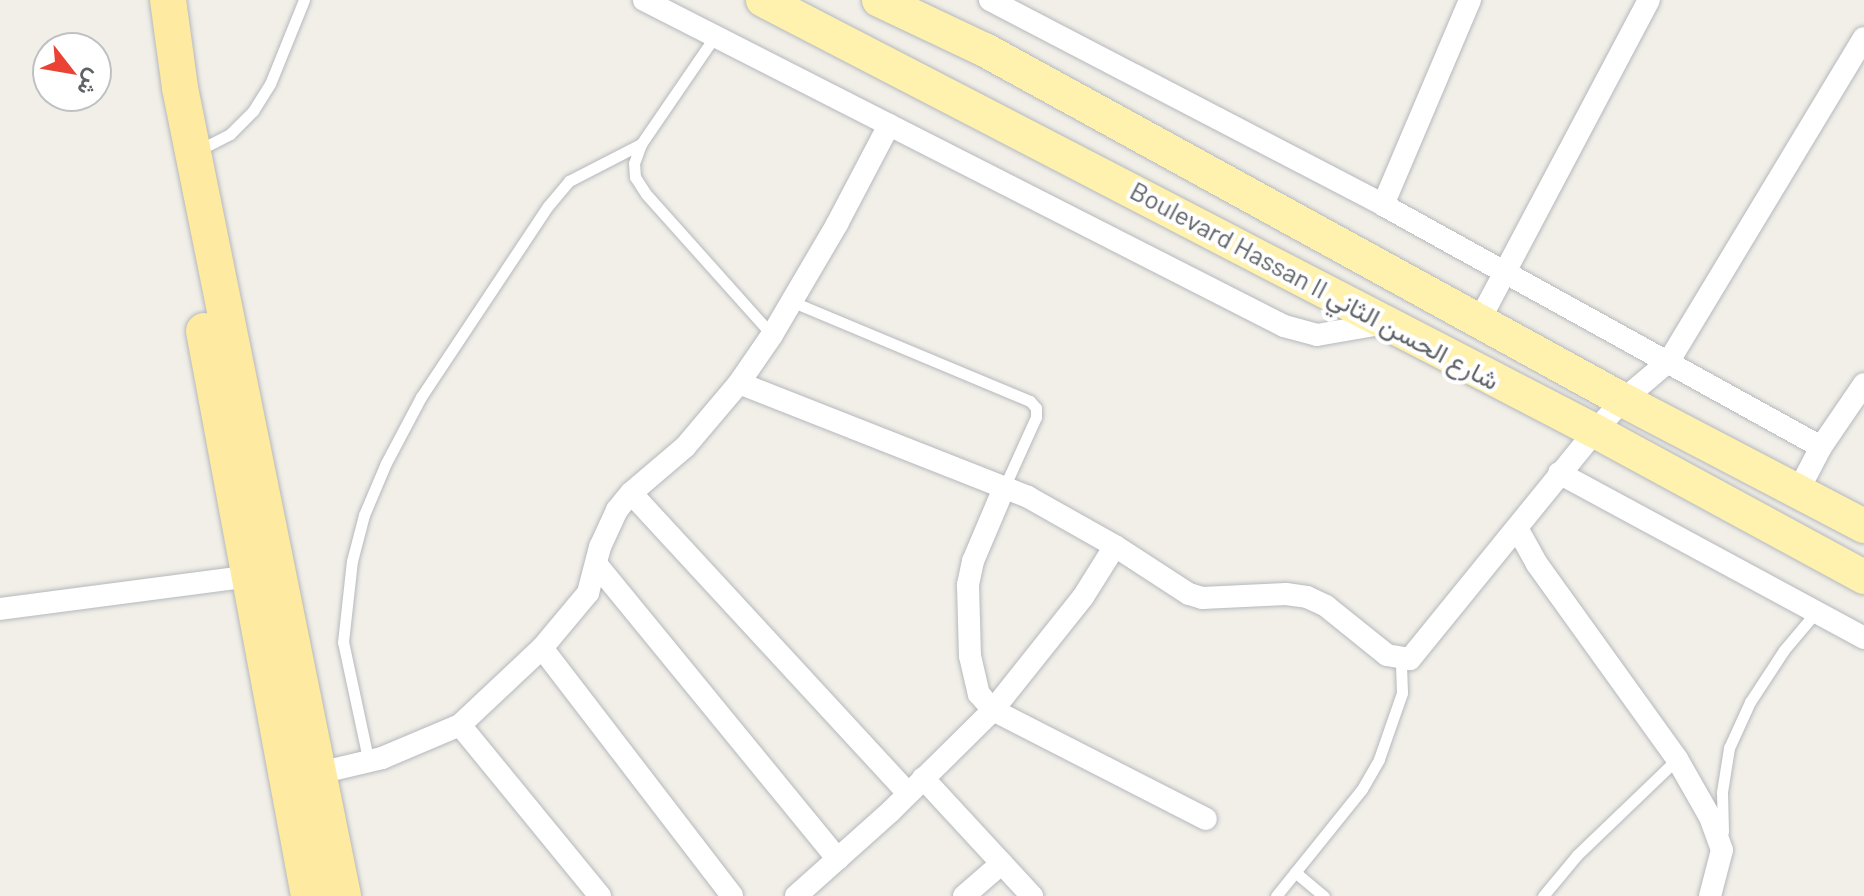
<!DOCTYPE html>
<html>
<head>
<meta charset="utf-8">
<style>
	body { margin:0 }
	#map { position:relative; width:1864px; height:896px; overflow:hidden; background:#f1efe8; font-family:Barlow,Vazirmatn,sans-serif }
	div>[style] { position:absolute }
	.roads { filter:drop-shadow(0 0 2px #b5b8bc) drop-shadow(0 0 2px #b5b8bc) }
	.service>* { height:11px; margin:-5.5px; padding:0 5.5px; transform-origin:5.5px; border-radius:5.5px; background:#fff }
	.minor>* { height:22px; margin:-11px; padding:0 11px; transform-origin:11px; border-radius:11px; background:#fff }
	.primary>* { height:34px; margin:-17px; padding:0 17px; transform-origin:17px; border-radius:17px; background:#fff2af }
	.trunk>* { height:36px; margin:-18px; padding:0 18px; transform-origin:18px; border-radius:18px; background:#feeaa1 }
	span { translate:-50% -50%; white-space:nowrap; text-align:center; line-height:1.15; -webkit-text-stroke:8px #fff; paint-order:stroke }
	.street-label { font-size:26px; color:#5f6368 }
	.north { position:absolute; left:32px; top:32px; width:80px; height:80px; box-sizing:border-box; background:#fff; border:2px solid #bfc1c3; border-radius:50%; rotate:121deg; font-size:22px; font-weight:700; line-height:32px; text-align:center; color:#5f6368 }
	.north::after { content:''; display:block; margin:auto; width:28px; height:36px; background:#ea4335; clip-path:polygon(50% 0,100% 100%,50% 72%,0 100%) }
</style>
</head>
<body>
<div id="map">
	<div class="roads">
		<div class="service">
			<i style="left:715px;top:36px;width:131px;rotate:124.4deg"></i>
			<i style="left:641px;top:144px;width:20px;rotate:110deg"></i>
			<i style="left:634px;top:163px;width:14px;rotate:86deg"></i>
			<i style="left:635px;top:177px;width:20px;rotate:57deg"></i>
			<i style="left:646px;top:194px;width:189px;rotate:48.2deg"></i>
			<i style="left:197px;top:151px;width:37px;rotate:-27deg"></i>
			<i style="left:230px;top:134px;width:33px;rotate:-45deg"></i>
			<i style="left:253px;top:111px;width:32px;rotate:-58deg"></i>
			<i style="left:270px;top:84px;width:91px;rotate:-68deg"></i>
			<i style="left:793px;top:302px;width:257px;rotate:22.7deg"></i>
			<i style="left:1030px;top:401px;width:9px;rotate:49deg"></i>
			<i style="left:1036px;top:408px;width:9px;rotate:90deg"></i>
			<i style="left:1036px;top:417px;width:78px;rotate:114.3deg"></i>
			<i style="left:369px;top:763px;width:124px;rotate:-102.1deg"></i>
			<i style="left:343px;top:642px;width:81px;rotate:-83.7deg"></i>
			<i style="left:352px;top:561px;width:48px;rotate:-75.4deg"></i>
			<i style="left:364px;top:515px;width:56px;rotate:-67.1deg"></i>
			<i style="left:386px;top:463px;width:75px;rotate:-62.1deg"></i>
			<i style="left:421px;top:397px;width:229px;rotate:-56.4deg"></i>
			<i style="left:548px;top:206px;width:33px;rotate:-50deg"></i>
			<i style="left:569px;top:181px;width:81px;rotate:-27.2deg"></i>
			<i style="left:1723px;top:832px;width:40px;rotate:-91.4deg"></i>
			<i style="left:1722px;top:792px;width:45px;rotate:-81deg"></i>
			<i style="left:1729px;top:748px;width:51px;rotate:-65.5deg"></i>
			<i style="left:1750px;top:702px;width:62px;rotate:-56.8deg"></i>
			<i style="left:1784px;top:650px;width:50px;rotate:-49.9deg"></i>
			<i style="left:1295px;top:872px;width:38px;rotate:40deg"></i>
			<i style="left:1276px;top:896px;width:137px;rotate:-51.2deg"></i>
			<i style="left:1362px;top:789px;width:34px;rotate:-60deg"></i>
			<i style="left:1379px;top:759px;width:70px;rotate:-70.8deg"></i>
			<i style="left:1402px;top:693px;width:34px;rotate:-92deg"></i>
			<i style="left:1543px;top:896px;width:53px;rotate:-50.3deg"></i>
			<i style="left:1577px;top:855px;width:139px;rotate:-43.8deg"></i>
		</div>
		<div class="minor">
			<i style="left:644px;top:0;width:718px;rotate:26.99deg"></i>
			<i style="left:1284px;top:326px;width:34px;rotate:15deg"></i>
			<i style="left:1317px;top:335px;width:70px;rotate:-9.9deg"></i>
			<i style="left:990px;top:0;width:443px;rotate:27.5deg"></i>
			<i style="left:1383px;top:205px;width:500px;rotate:28.92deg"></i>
			<i style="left:1383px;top:205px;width:223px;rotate:-67deg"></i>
			<i style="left:1479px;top:321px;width:363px;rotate:-62.1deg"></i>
			<i style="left:739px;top:383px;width:311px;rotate:21.5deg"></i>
			<i style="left:1028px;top:497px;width:100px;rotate:29.4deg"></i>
			<i style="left:1559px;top:473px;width:347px;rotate:28.4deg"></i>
			<i style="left:1004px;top:488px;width:79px;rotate:113deg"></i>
			<i style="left:973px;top:561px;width:25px;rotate:102deg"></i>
			<i style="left:968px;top:585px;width:71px;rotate:88.4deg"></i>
			<i style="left:970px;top:656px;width:39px;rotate:77deg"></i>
			<i style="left:979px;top:694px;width:21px;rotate:49deg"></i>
			<i style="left:993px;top:710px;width:239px;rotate:27.1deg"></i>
			<i style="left:1798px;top:491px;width:50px;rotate:-62.4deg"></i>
			<i style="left:1821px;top:447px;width:76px;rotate:-55.7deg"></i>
			<i style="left:631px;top:493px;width:408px;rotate:47.3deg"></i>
			<i style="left:1517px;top:528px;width:41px;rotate:60.9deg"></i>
			<i style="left:1537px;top:564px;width:240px;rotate:54.3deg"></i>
			<i style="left:1677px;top:759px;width:67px;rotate:60.4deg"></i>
			<i style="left:1710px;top:817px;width:35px;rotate:70deg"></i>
			<i style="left:1722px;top:850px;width:48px;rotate:104.6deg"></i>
			<i style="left:597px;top:565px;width:380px;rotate:50.7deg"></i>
			<i style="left:0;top:609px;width:253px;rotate:-7.5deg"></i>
			<i style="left:542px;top:648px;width:312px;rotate:52.5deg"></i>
			<i style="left:460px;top:725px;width:221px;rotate:50.7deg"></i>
			<i style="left:319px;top:773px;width:65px;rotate:-13.4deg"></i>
			<i style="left:382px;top:758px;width:85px;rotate:-22.9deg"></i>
			<i style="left:460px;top:725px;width:112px;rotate:-43.2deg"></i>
			<i style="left:542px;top:648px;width:72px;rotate:-50.1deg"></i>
			<i style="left:588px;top:593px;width:48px;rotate:-75.4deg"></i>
			<i style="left:600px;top:547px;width:41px;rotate:-65.3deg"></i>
			<i style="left:617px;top:510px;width:22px;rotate:-51deg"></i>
			<i style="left:631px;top:493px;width:71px;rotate:-40.4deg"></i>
			<i style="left:685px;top:447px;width:84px;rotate:-49.8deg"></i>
			<i style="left:739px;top:383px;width:58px;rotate:-55.5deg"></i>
			<i style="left:772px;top:335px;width:129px;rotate:-59.6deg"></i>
			<i style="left:837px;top:224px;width:112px;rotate:-62.3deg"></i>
			<i style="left:923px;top:778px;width:161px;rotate:47.3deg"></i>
			<i style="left:796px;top:896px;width:127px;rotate:-41.8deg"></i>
			<i style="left:891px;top:811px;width:144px;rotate:-44.7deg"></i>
			<i style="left:993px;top:710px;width:144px;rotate:-51.5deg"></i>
			<i style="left:1083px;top:597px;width:60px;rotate:-57.9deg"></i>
			<i style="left:1115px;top:546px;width:88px;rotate:33deg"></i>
			<i style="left:1189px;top:594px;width:14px;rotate:17deg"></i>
			<i style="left:1202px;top:598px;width:84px;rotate:-2.7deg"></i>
			<i style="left:1286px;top:594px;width:21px;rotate:8deg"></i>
			<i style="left:1307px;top:597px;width:21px;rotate:25deg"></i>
			<i style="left:1326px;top:606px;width:78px;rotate:38.8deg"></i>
			<i style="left:1387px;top:655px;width:23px;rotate:10deg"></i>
			<i style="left:1410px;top:659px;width:294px;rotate:-50.9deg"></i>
			<i style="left:1595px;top:431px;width:42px;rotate:-47.9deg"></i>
			<i style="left:1623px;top:400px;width:60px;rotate:-40.3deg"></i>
			<i style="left:1669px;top:361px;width:377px;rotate:-58.9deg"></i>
			<i style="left:964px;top:896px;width:50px;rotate:-41deg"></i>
		</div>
		<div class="primary">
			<i style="left:763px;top:0;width:937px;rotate:27.39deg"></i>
			<i style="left:1595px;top:431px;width:306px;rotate:28.5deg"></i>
			<i style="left:879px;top:0;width:117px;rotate:25.3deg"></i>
			<i style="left:985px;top:50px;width:728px;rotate:28.75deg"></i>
			<i style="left:1623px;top:400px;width:272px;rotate:27.6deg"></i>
		</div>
		<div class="trunk">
			<i style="left:168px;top:0;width:89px;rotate:82.2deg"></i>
			<i style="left:180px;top:88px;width:824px;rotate:78.59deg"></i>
			<i style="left:204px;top:331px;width:575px;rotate:79.47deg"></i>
		</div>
	</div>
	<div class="street-label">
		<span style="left:1315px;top:285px;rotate:28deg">Boulevard Hassan II شارع الحسن الثاني</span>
	</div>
	<div class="north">ش</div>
</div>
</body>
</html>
